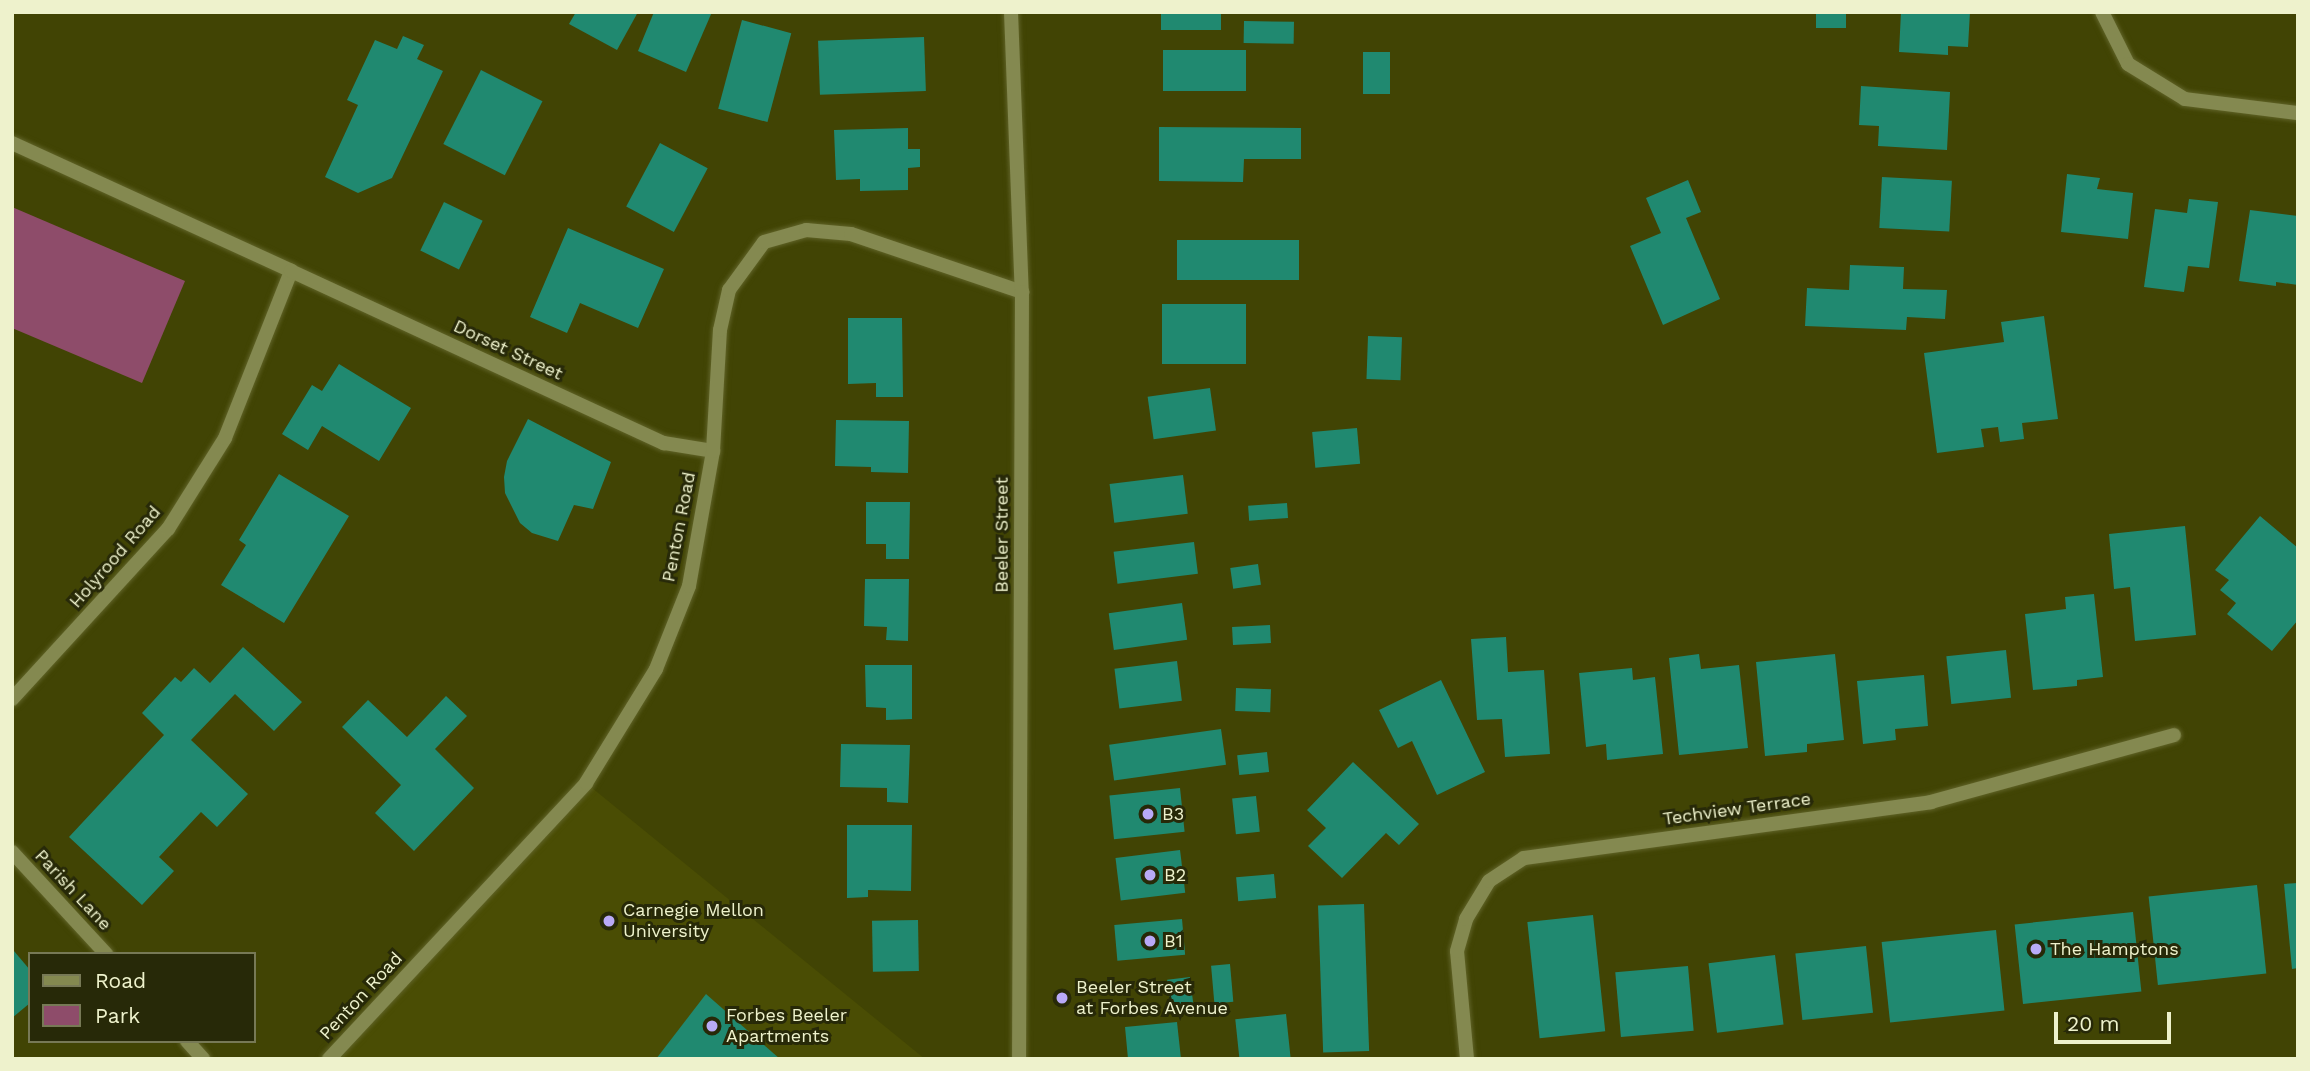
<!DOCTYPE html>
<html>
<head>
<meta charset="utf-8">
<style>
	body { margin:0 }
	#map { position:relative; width:2310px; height:1071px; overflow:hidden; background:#414404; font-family:"Work Sans",sans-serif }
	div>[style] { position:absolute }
	.built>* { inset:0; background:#4a4d04 }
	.green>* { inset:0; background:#8e4c6a }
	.building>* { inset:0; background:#208970; transform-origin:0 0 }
	.roads { filter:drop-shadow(0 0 2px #606328) drop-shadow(0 0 2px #606328) }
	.service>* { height:14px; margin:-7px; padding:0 7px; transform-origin:7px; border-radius:7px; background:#848950 }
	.minor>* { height:14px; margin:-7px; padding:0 7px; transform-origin:7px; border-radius:7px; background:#848950 }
	.tertiary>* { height:14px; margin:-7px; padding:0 7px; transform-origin:7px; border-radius:7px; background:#848950 }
	.dots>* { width:19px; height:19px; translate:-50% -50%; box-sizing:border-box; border:4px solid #272908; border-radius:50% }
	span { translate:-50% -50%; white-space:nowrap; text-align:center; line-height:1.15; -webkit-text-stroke:6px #272908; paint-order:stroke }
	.street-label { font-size:18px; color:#eef2cc }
	.poi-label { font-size:18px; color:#eef2cc }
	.left { translate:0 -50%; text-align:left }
	.frame { position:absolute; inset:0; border:14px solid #eef2cc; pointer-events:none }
	.legend { position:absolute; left:28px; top:952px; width:228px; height:91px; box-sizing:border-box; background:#272908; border:2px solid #777956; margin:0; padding:9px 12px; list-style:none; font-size:21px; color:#eef2cc }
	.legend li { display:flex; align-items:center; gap:14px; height:35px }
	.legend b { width:35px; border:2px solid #777956 }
	.scale { position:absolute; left:2054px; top:1012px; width:117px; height:32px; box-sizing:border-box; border:4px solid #eef2cc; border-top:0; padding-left:9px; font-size:21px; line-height:24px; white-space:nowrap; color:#eef2cc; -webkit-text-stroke:5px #272908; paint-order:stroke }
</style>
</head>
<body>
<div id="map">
	<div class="built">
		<i style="clip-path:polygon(586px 783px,925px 1059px,338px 1059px)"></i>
	</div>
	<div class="green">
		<i style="clip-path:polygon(12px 207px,185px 281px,142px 383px,12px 328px)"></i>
	</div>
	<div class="building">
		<i style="clip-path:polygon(576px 12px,638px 12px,617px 50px,569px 24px)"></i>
		<i style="clip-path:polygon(654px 12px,712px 12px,686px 72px,638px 51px)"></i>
		<i style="left:1161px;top:12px;width:60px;height:18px"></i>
		<i style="left:1816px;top:12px;width:30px;height:16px"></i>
		<i style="clip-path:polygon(1901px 12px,1970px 12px,1968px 47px,1948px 46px,1948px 55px,1899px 52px)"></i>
		<i style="left:742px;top:20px;width:51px;height:92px;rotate:15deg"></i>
		<i style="left:1244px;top:21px;width:50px;height:22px;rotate:1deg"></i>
		<i style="clip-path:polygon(403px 36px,424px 45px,417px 59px,443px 71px,392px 178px,358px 193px,325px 177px,358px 105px,347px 100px,375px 40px,397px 49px)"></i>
		<i style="left:924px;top:37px;width:54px;height:106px;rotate:88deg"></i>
		<i style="left:1163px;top:50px;width:83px;height:41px"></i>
		<i style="left:1363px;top:52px;width:27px;height:42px"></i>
		<i style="left:481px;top:70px;width:69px;height:83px;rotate:27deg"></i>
		<i style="clip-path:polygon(1861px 86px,1950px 92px,1947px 150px,1878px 146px,1879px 126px,1859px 125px)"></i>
		<i style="clip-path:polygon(1159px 127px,1301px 128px,1301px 159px,1244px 159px,1243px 182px,1159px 181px)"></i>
		<i style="clip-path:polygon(908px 128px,908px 149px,920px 149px,920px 167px,908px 168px,908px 190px,860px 191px,860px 179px,836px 180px,834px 130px)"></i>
		<i style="left:660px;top:143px;width:54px;height:72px;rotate:28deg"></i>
		<i style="clip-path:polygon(2067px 174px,2100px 178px,2097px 189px,2133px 193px,2128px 239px,2061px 232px)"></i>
		<i style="left:1882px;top:177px;width:70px;height:51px;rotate:3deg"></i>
		<i style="clip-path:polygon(1688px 180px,1701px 212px,1686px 218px,1720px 299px,1663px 325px,1630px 246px,1661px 233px,1646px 198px)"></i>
		<i style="clip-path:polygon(2189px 199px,2218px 202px,2209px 268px,2188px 266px,2184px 292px,2144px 287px,2155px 209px,2187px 213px)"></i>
		<i style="left:444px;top:202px;width:43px;height:54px;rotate:26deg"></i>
		<i style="clip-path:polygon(2250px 210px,2298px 216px,2298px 285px,2276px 282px,2276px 286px,2239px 281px)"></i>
		<i style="clip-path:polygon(568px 228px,664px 269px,638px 328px,580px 303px,567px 333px,530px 317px)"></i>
		<i style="left:1177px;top:240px;width:122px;height:40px"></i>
		<i style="clip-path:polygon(1850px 265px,1904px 267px,1903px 289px,1947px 290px,1945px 319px,1907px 317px,1906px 330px,1805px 326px,1807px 288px,1849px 290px)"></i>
		<i style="left:1162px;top:304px;width:84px;height:60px"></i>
		<i style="clip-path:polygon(2044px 316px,2058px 419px,2022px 423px,2024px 439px,2000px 442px,1998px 427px,1981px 429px,1984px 447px,1937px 453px,1924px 353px,2004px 342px,2001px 322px)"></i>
		<i style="clip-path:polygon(848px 318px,902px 318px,903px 397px,876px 397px,876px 383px,848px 384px)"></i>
		<i style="left:1368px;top:336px;width:34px;height:43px;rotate:2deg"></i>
		<i style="clip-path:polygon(339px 364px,411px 408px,379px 461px,322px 426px,308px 450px,282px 434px,312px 385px,322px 391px)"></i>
		<i style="left:1210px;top:388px;width:43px;height:63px;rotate:82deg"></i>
		<i style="clip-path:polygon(528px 419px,611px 462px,593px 509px,574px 505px,558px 541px,532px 533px,520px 523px,505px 493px,504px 477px,507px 461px)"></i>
		<i style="clip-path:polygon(836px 420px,909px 421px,908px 473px,871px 472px,871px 467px,835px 466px)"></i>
		<i style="left:1357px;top:428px;width:36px;height:45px;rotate:85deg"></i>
		<i style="clip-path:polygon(279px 474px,349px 516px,284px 623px,221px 585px,246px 545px,239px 540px)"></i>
		<i style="left:1183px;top:475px;width:39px;height:74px;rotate:83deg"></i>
		<i style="clip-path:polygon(866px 502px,910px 502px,909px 559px,886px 559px,886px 544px,866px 544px)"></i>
		<i style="left:1287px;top:503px;width:15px;height:39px;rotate:86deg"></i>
		<i style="clip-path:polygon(2260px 516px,2298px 548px,2298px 620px,2272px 651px,2227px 614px,2236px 603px,2220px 590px,2229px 580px,2215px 570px)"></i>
		<i style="clip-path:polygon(2185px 526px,2196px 635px,2135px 641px,2130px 587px,2114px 589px,2109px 534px)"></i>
		<i style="left:1194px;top:542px;width:32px;height:81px;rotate:83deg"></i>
		<i style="left:1258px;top:564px;width:21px;height:28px;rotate:82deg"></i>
		<i style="clip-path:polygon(865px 579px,909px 579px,908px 641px,886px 640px,887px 627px,864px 626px)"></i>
		<i style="clip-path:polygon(2094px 594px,2103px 677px,2077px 680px,2077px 686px,2033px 690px,2025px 614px,2066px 609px,2065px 597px)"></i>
		<i style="left:1182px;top:603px;width:37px;height:74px;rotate:82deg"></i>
		<i style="left:1270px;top:625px;width:18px;height:38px;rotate:87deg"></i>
		<i style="clip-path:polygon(1506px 637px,1508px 672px,1544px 670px,1550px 754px,1505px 757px,1502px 719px,1477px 720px,1471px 639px)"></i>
		<i style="clip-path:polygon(243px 647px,302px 702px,274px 731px,235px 694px,191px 740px,248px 794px,217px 827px,201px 812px,159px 857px,174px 871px,142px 905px,69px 837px,164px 735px,142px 713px,175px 677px,181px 682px,194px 668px,210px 683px)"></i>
		<i style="left:2006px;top:650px;width:48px;height:60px;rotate:84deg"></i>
		<i style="clip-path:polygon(1699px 654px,1701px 669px,1739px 665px,1748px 748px,1679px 755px,1669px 658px)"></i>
		<i style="clip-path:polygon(1835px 654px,1844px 740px,1807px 744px,1807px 752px,1765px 756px,1756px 662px)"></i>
		<i style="left:1177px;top:661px;width:40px;height:63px;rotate:83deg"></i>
		<i style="clip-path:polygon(865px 665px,912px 665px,912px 719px,886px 720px,886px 708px,866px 707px)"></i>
		<i style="clip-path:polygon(1632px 668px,1633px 680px,1655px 677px,1663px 754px,1607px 760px,1606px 744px,1586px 747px,1579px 673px)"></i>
		<i style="clip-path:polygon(1924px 675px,1928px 726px,1895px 729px,1896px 740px,1863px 744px,1857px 681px)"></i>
		<i style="clip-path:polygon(1441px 680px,1485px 772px,1437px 795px,1412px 741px,1398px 748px,1379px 710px)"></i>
		<i style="left:1236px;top:688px;width:35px;height:23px;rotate:2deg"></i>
		<i style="clip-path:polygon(446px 696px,467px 716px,435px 749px,474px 788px,414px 851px,375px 813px,401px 785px,342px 727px,368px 700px,407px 737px)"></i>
		<i style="left:1221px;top:729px;width:36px;height:113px;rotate:82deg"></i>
		<i style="clip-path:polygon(841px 744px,910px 745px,908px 803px,887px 802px,887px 788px,840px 787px)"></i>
		<i style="left:1267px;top:752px;width:20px;height:30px;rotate:84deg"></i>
		<i style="clip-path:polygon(1353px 762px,1419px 824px,1399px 845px,1386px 833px,1342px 878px,1308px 846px,1326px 828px,1307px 810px)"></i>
		<i style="left:1180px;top:788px;width:44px;height:71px;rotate:84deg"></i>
		<i style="left:1256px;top:796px;width:36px;height:24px;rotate:84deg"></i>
		<i style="clip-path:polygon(847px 825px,912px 825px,911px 891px,868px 890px,868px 897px,847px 898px)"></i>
		<i style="left:1180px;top:850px;width:43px;height:65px;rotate:83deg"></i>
		<i style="left:1274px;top:874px;width:24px;height:38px;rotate:85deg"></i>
		<i style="clip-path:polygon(2298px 883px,2298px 968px,2292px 969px,2284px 884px)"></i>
		<i style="left:2257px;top:885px;width:89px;height:109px;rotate:84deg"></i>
		<i style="left:1364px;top:904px;width:147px;height:46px;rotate:88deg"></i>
		<i style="left:2133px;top:912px;width:80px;height:119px;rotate:84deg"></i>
		<i style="left:1593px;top:915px;width:117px;height:66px;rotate:84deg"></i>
		<i style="left:1182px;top:919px;width:36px;height:68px;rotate:85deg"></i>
		<i style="left:918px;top:920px;width:51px;height:46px;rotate:89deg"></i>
		<i style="left:1996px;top:930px;width:81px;height:115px;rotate:84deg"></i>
		<i style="left:1866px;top:946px;width:67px;height:71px;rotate:84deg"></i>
		<i style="clip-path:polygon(14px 951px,30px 970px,30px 1003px,12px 1018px)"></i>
		<i style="left:1775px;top:955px;width:70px;height:67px;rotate:83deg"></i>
		<i style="left:1230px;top:964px;width:38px;height:19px;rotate:85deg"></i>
		<i style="left:1688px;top:966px;width:65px;height:73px;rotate:85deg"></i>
		<i style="left:1190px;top:977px;width:26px;height:23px;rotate:83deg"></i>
		<i style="clip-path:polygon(706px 994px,780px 1059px,656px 1059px)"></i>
		<i style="left:1286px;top:1014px;width:45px;height:51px;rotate:84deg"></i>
		<i style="clip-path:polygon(1177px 1022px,1181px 1059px,1128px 1059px,1125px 1027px)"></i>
	</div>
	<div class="roads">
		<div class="service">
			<i style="left:12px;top:143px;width:307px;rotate:24.6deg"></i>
		</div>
		<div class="minor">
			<i style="left:2102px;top:12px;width:58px;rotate:63.4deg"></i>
			<i style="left:2128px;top:64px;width:67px;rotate:31.6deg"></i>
			<i style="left:2185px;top:99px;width:114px;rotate:7.1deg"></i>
			<i style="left:12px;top:699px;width:231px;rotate:-47.5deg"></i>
			<i style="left:168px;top:529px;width:107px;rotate:-57.9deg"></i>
			<i style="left:225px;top:438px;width:180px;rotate:-68.4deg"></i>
			<i style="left:291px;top:271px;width:411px;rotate:24.8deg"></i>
			<i style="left:664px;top:443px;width:50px;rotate:9.3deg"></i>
			<i style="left:12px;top:852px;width:139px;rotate:47.3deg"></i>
			<i style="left:187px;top:1041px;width:24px;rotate:48deg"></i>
			<i style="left:329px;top:1059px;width:377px;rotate:-47deg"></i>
			<i style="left:586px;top:783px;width:134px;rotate:-58.4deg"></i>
			<i style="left:656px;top:669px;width:89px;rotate:-68.3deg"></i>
			<i style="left:689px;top:586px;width:137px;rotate:-79.9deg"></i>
			<i style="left:713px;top:451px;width:121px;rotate:-86.7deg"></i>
			<i style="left:720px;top:330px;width:41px;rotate:-77.3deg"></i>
			<i style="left:729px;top:290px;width:59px;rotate:-53.9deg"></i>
			<i style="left:764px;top:242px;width:44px;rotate:-15.9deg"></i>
			<i style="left:806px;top:230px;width:45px;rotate:5.1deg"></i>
			<i style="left:851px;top:234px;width:181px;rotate:18.7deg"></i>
			<i style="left:1467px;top:1059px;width:108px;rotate:-95.3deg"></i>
			<i style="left:1457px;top:951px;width:33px;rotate:-74deg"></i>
			<i style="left:1466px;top:919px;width:44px;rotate:-58.8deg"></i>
			<i style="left:1489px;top:881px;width:42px;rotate:-33.3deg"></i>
			<i style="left:1524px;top:858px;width:411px;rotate:-7.8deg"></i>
			<i style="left:1931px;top:802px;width:252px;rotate:-15.4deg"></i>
		</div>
		<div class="tertiary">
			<i style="left:1011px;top:12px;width:280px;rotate:87.8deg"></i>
			<i style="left:1022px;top:292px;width:767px;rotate:90.22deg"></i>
		</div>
	</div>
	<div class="dots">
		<i style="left:1148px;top:814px;background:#b9aaf7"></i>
		<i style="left:1150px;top:875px;background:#b9aaf7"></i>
		<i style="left:609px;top:921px;background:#b9aaf7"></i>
		<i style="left:1150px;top:941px;background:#b9aaf7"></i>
		<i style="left:2036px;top:949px;background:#b9aaf7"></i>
		<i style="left:1062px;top:998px;background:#b9aaf7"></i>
		<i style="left:712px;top:1026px;background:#b9aaf7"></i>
	</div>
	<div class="street-label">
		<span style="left:508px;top:350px;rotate:25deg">Dorset Street</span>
		<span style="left:679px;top:527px;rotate:-79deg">Penton Road</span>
		<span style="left:1002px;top:535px;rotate:-90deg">Beeler Street</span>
		<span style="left:115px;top:557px;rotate:-49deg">Holyrood Road</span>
		<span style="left:1737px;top:809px;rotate:-8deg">Techview Terrace</span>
		<span style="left:73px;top:890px;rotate:47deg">Parish Lane</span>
		<span style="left:361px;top:996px;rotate:-47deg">Penton Road</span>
	</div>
	<div class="poi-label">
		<span class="left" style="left:1162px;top:814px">B3</span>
		<span class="left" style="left:1164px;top:875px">B2</span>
		<span class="left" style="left:623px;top:921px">Carnegie Mellon<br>University</span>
		<span class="left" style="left:1164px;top:941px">B1</span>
		<span class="left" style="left:2050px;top:949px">The Hamptons</span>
		<span class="left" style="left:1076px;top:998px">Beeler Street<br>at Forbes Avenue</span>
		<span class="left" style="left:726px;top:1026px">Forbes Beeler<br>Apartments</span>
	</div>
	<div class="frame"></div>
	<ul class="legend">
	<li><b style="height:9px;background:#848950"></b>Road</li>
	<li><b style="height:19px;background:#8e4c6a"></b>Park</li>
	</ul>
	<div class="scale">20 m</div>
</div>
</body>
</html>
